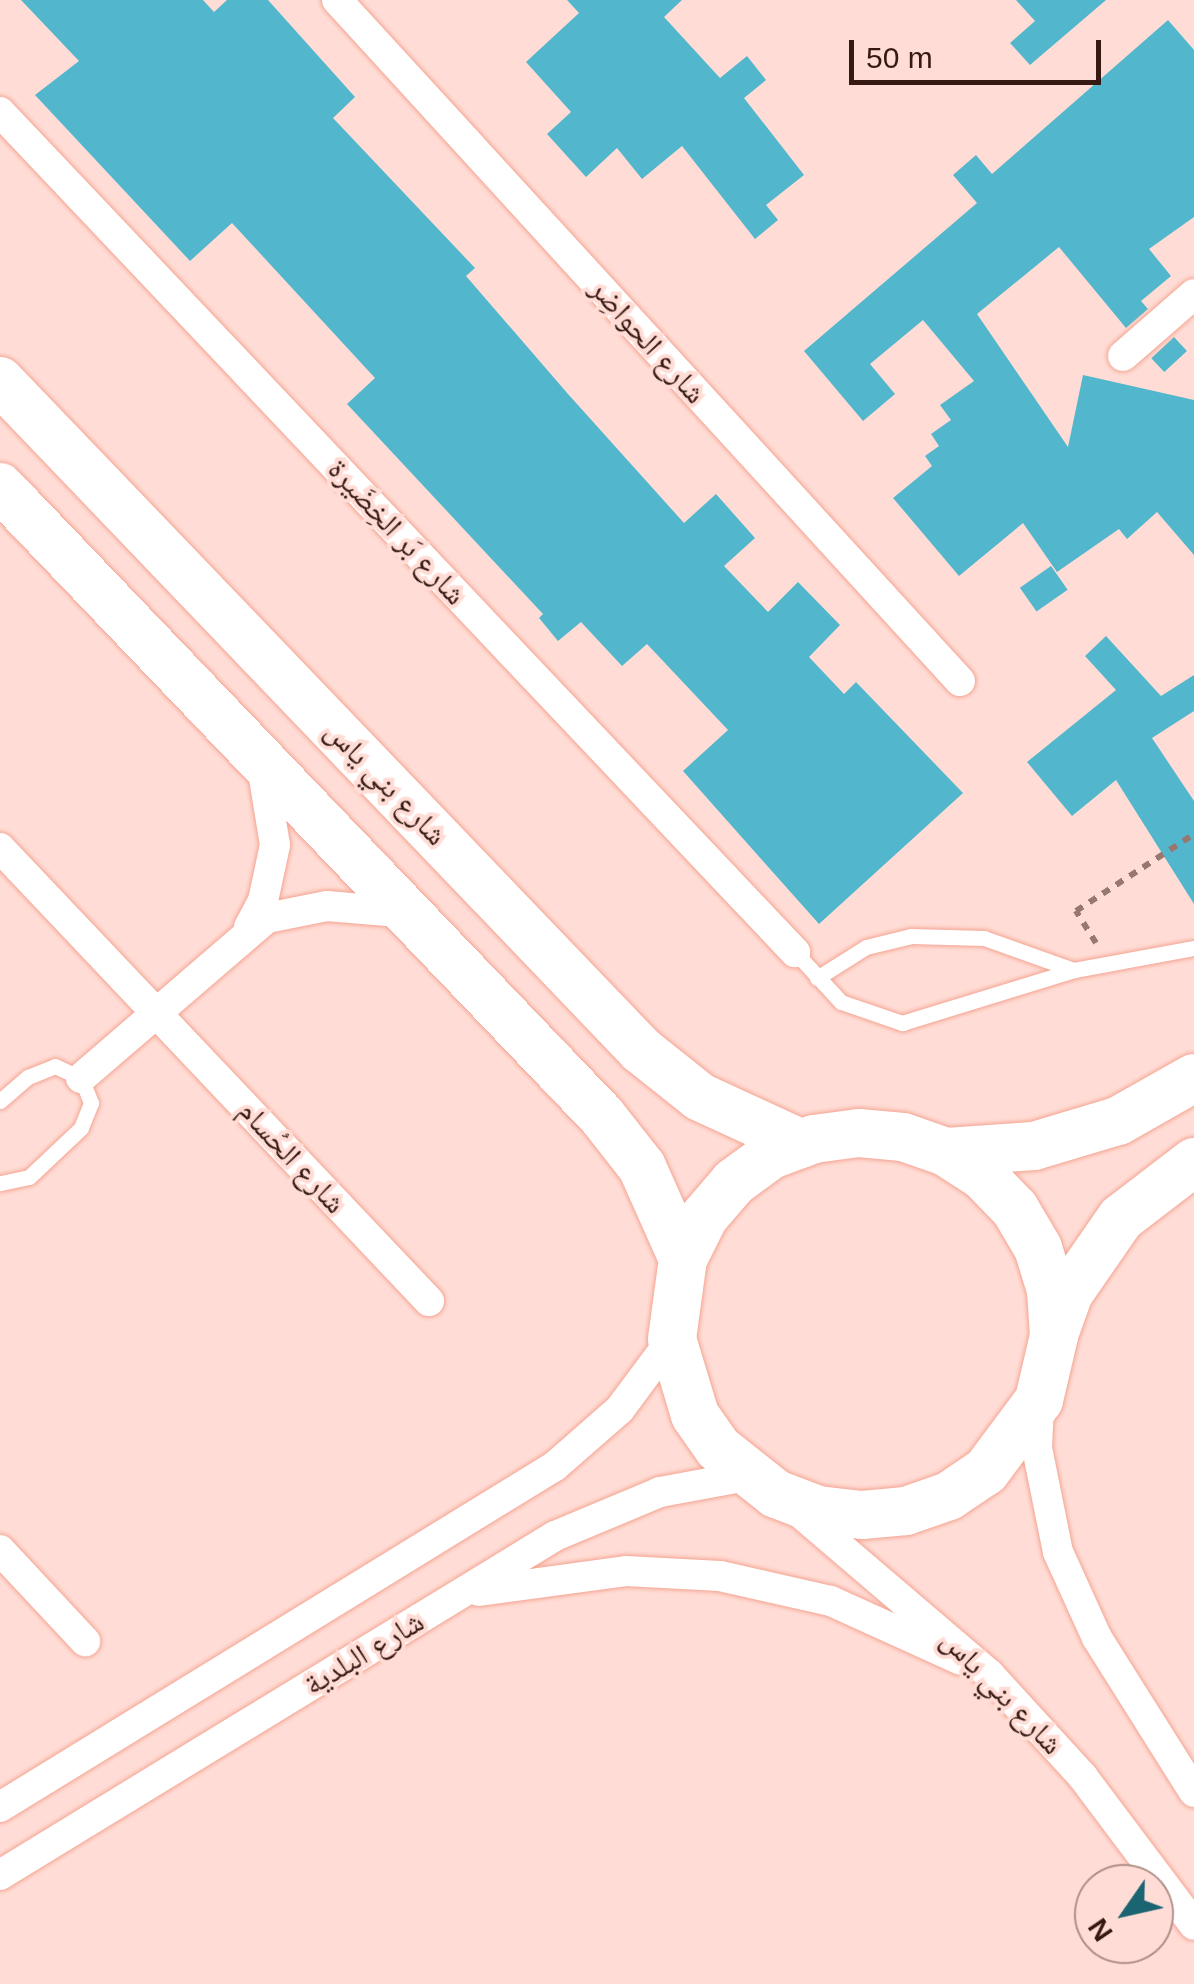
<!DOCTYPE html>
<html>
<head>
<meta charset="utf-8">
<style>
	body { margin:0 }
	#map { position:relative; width:1194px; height:1984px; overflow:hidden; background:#ffddd6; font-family:Arial,"Noto Naskh Arabic",sans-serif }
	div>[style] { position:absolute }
	.building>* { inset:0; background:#52b7cc; transform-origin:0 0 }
	.path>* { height:6px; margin-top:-3px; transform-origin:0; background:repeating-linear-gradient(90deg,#977871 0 8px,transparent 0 16px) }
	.roads { filter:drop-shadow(0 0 2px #f4a593) drop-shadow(0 0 2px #f4a593) }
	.service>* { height:15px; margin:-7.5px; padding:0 7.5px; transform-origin:7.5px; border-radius:7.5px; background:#fff }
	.minor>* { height:30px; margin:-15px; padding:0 15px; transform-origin:15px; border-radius:15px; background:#fff }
	.primary>* { height:48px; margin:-24px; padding:0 24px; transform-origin:24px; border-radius:24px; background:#fff }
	span { translate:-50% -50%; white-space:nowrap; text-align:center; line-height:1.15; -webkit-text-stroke:8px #ffddd6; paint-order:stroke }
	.street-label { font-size:30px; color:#361912 }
	.north { position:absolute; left:1074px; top:1864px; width:100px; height:100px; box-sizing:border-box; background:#ffddd6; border:2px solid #af8f88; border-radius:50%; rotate:236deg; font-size:28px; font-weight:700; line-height:40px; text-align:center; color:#361912 }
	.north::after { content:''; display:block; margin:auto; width:35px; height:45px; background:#1b6472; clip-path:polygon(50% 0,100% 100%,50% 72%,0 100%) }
	.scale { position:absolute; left:849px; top:40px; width:252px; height:45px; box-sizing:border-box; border:5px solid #361912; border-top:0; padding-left:12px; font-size:30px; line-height:35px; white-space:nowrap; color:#361912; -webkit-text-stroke:8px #ffddd6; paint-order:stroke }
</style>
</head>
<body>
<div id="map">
	<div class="building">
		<i style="clip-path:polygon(21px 0,203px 0,214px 12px,227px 0,268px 0,355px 97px,333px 118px,475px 268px,466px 276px,568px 394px,684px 523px,716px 494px,755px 538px,724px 566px,768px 612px,798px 582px,840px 625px,809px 657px,844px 694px,856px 682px,963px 793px,819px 924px,683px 771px,728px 730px,647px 644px,622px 666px,581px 622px,558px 641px,539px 618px,543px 614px,347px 404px,375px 378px,232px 223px,190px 261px,35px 95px,79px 61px)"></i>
		<i style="clip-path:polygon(567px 0,682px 0,664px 17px,720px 78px,747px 56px,766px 80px,744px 98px,804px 175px,766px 205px,778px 220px,755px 239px,682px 146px,642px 179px,617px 148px,586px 177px,547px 134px,571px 112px,526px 62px,579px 13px)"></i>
		<i style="clip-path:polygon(1016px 0,1106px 0,1030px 65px,1010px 43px,1035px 21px)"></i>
		<i style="clip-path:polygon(1168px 20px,1194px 50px,1194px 217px,1149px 249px,1171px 276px,1141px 301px,1148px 309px,1126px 328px,1059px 247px,977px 314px,1068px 447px,1083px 375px,1194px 400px,1194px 555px,1157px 512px,1127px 539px,1119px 529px,1057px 572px,1023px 523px,959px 576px,893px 498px,932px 466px,925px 456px,939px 446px,931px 434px,951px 420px,940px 405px,974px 381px,923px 320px,870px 364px,895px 394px,863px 421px,804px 351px,977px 203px,953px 175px,976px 155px,992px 174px)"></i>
		<i style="left:1174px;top:337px;width:19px;height:31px;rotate:47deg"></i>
		<i style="left:1051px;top:566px;width:29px;height:38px;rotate:55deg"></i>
		<i style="clip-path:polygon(1106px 636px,1161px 696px,1194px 675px,1194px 711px,1152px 738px,1194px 801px,1194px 904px,1116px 780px,1072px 816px,1027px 762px,1116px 690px,1085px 656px)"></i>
	</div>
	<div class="path">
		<i style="left:1096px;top:943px;width:38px;rotate:-122deg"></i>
		<i style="left:1076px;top:911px;width:141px;rotate:-33.1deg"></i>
	</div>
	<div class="roads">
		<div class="service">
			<i style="left:795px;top:952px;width:68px;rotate:47.4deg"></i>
			<i style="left:841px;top:1002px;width:65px;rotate:19deg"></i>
			<i style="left:902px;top:1023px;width:180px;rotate:-17.1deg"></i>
			<i style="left:1074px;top:970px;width:122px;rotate:-10.4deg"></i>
			<i style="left:817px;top:978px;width:58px;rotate:-32.3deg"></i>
			<i style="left:866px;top:947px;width:46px;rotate:-13.7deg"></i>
			<i style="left:911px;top:936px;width:73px;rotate:1.6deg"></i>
			<i style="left:984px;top:938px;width:96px;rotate:19.6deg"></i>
			<i style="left:0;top:1101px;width:37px;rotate:-41deg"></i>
			<i style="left:28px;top:1077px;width:29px;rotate:-22deg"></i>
			<i style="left:55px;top:1066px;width:29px;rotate:25deg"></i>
			<i style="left:81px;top:1078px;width:27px;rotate:68deg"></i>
			<i style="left:91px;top:1103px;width:27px;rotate:112deg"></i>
			<i style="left:81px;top:1128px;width:71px;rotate:136.7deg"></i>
			<i style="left:29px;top:1177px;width:30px;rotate:168deg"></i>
		</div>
		<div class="minor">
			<i style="left:337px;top:0;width:923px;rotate:47.55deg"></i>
			<i style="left:0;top:112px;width:1157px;rotate:46.58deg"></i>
			<i style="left:1123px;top:356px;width:94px;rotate:-41.1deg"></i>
			<i style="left:0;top:848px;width:624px;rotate:46.56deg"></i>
			<i style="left:249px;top:927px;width:30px;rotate:-62deg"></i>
			<i style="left:263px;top:901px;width:57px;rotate:-77.9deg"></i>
			<i style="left:275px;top:845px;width:80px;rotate:-99.3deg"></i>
			<i style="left:81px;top:1078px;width:245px;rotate:-40.7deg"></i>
			<i style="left:267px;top:918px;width:61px;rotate:-11.3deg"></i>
			<i style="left:327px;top:906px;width:81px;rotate:4.9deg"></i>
			<i style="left:1039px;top:1404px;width:44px;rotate:92.6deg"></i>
			<i style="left:1037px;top:1448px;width:106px;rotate:78.6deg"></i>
			<i style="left:1058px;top:1552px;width:94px;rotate:65.6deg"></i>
			<i style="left:1097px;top:1638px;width:182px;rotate:57.8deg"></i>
			<i style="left:798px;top:1511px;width:251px;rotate:40.5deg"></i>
			<i style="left:989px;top:1674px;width:139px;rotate:47.6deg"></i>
			<i style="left:1083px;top:1777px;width:185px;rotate:53.1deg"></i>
			<i style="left:0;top:1550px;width:125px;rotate:47deg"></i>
			<i style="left:479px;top:1591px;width:148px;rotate:-7.7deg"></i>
			<i style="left:626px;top:1571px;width:94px;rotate:3deg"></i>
			<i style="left:720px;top:1576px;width:114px;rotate:12.7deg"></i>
			<i style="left:831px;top:1601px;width:143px;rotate:24.4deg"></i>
			<i style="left:0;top:1807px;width:651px;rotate:-31.57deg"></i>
			<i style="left:555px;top:1466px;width:86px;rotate:-41.2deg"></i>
			<i style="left:620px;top:1409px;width:87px;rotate:-53.4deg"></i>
			<i style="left:0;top:1875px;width:650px;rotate:-31.42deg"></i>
			<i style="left:555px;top:1536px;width:114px;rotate:-22.7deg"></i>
			<i style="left:660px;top:1492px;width:87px;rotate:-10.5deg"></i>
		</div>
		<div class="primary">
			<i style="left:0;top:381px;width:927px;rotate:46.22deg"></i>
			<i style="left:641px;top:1050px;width:75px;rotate:38.5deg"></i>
			<i style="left:700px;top:1097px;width:112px;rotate:24.7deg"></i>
			<i style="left:0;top:487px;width:871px;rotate:46.26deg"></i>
			<i style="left:602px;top:1116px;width:65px;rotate:51.9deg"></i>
			<i style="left:642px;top:1167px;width:101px;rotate:66deg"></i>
			<i style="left:946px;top:1152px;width:44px;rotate:33deg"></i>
			<i style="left:983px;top:1176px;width:46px;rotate:45.9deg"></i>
			<i style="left:1015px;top:1209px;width:45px;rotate:59.5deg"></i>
			<i style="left:1038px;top:1248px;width:44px;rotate:72.8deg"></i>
			<i style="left:1051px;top:1290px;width:46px;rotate:86.3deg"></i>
			<i style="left:1054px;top:1336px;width:66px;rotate:103.2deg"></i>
			<i style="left:1039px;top:1400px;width:89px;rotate:126.7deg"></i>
			<i style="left:986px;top:1471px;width:45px;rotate:146deg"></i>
			<i style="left:949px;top:1496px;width:46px;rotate:160.8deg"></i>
			<i style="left:906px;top:1511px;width:44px;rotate:174.8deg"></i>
			<i style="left:862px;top:1515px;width:44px;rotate:-173.5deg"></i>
			<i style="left:818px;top:1510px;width:45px;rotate:-159.1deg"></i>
			<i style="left:776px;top:1494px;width:74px;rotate:-141.6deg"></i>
			<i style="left:718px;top:1448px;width:40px;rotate:-124.9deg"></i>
			<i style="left:695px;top:1415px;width:79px;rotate:-106.8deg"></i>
			<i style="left:672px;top:1339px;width:81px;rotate:-82.2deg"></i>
			<i style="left:683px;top:1259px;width:47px;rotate:-63.4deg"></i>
			<i style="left:704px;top:1217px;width:46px;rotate:-49.4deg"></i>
			<i style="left:734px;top:1182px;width:46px;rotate:-36.1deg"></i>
			<i style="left:771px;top:1155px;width:46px;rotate:-20.4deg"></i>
			<i style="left:814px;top:1139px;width:45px;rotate:-7.6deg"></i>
			<i style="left:859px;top:1133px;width:44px;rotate:5.2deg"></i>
			<i style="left:903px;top:1137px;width:46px;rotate:19.2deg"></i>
			<i style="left:946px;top:1152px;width:88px;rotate:-3.9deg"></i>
			<i style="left:1034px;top:1146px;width:88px;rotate:-16.6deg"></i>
			<i style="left:1118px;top:1121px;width:87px;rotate:-29.5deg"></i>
			<i style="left:1055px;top:1332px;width:41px;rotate:-70.3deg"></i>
			<i style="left:1069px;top:1293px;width:91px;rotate:-55.3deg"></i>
			<i style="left:1121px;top:1218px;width:92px;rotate:-37.5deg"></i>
		</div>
	</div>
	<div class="street-label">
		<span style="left:648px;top:341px;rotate:48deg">شارع الحواضِر</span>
		<span style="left:397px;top:532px;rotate:47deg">شارع بَر الخِضَيرة</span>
		<span style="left:386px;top:783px;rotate:46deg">شارع بني ياس</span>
		<span style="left:292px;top:1157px;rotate:47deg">شارع الحُسام</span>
		<span style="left:364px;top:1653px;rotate:-31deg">شارع البلدية</span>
		<span style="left:1002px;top:1692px;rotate:46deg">شارع بني ياس</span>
	</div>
	<div class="north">N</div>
	<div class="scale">50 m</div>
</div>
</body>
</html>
